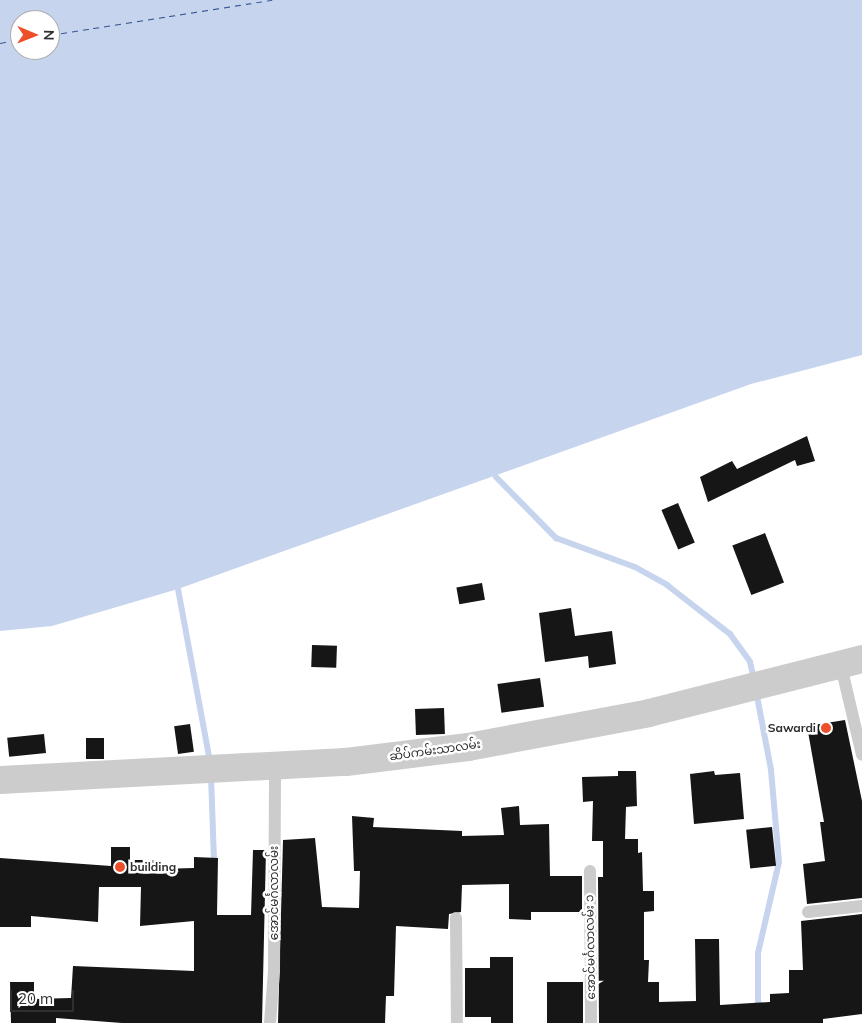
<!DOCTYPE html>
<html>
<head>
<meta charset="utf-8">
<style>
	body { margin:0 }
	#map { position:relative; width:862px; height:1023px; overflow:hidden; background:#fff; font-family:Mulish,"Noto Sans Myanmar",sans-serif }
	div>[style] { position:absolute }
	.water>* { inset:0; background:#c7d4ed }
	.stream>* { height:6px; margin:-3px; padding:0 3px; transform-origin:3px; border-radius:3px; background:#c7d4ed }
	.ferry>* { height:1px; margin-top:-0.5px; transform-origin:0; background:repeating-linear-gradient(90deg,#395994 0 6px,transparent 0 11px) }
	.building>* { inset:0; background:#161616; transform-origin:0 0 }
	.service>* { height:12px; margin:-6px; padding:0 6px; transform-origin:6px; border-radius:6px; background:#ccc }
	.tertiary>* { height:28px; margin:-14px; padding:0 14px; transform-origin:14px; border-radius:14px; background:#ccc }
	.dots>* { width:14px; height:14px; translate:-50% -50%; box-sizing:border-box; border:2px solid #fff; border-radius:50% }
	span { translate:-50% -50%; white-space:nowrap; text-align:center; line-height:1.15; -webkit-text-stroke:5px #fff; paint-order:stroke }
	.poi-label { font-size:12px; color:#2f2f2f; font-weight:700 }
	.right { translate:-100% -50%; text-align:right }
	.left { translate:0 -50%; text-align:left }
	.street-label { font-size:12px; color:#2f2f2f }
	.north { position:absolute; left:10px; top:10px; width:50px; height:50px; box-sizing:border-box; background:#fff; border:1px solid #acacac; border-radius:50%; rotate:91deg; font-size:14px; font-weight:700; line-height:20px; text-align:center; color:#2f2f2f }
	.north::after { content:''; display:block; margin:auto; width:18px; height:22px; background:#ec4f2a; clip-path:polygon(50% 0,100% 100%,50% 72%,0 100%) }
	.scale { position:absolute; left:10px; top:990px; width:64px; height:22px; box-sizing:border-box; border:2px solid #2f2f2f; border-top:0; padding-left:6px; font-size:15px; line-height:18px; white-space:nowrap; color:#2f2f2f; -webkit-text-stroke:4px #fff; paint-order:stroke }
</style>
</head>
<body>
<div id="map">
	<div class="water">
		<i style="clip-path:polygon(evenodd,0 0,862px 0,862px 355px,751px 384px,178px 589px,52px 626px,0 631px,0 0,20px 20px,50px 20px,50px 50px,20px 50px,20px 20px)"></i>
	</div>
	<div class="stream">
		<i style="left:496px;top:477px;width:86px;rotate:45.5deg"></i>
		<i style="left:556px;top:538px;width:84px;rotate:20.2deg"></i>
		<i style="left:635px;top:567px;width:37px;rotate:29deg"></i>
		<i style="left:667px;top:585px;width:80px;rotate:37.9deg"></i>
		<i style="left:730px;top:634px;width:34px;rotate:54deg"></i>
		<i style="left:750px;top:662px;width:17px;rotate:77deg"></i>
		<i style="left:178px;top:589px;width:176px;rotate:79.5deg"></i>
		<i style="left:756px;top:691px;width:80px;rotate:79.2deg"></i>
		<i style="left:771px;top:770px;width:92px;rotate:85deg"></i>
		<i style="left:779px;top:862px;width:93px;rotate:103deg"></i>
		<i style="left:758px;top:953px;width:70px;rotate:90deg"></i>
		<i style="left:211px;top:775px;width:86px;rotate:88deg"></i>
	</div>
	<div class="ferry">
		<i style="left:50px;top:35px;width:225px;rotate:-9deg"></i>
		<i style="left:0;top:43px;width:20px;rotate:-11deg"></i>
	</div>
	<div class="building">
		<i style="clip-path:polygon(807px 436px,815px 461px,797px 466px,795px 460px,708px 502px,700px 477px,732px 461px,737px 469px)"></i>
		<i style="left:678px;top:503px;width:43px;height:18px;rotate:67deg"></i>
		<i style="left:765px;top:533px;width:53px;height:35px;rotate:69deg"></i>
		<i style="left:482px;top:583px;width:17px;height:26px;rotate:80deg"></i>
		<i style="clip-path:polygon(571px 608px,575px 636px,612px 631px,616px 664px,589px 668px,588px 656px,545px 662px,539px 613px)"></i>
		<i style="left:312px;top:645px;width:25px;height:22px;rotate:2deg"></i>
		<i style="left:540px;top:678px;width:29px;height:43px;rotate:82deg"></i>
		<i style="left:444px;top:708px;width:26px;height:29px;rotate:88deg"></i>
		<i style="clip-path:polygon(845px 720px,862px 801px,862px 898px,807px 904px,803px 864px,825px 861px,820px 822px,824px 822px,807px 726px)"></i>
		<i style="left:190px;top:724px;width:28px;height:16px;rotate:82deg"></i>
		<i style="left:44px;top:734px;width:19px;height:37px;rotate:84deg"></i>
		<i style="left:86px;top:738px;width:18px;height:21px"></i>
		<i style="clip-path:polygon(618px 771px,636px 771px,637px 806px,626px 807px,625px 839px,638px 839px,638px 853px,642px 852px,643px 891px,654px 891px,654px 911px,644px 912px,644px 960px,649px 960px,648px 982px,659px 982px,659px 1002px,696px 1001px,695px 939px,719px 939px,720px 1005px,770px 1002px,770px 994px,789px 993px,789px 970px,803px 970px,801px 921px,862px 914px,862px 1014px,823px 1019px,823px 1023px,599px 1023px,598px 877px,603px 877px,603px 841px,592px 841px,593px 801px,583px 802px,582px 777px,618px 776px)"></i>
		<i style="clip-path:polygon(714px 771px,715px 775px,740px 773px,744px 819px,694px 824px,690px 774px)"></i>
		<i style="clip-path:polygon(519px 806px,520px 825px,549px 824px,550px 876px,582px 876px,582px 912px,531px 912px,531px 920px,509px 919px,509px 884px,462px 885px,461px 912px,449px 914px,448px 929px,396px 926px,394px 996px,386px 996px,385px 1023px,278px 1023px,283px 840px,315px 838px,322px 907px,359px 908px,360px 871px,354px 871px,352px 816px,374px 818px,373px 827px,462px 831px,462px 836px,504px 835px,501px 808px)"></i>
		<i style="left:772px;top:827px;width:39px;height:26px;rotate:84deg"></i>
		<i style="clip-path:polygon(111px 847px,130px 847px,130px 860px,160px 860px,159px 869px,194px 868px,194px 857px,218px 858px,217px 915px,251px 915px,253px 850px,266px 850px,262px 1023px,122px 1023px,56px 1018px,56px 1023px,11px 1023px,10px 982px,34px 982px,34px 999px,71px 998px,73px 966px,194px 971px,194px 921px,140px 926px,141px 887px,99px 887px,98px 922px,31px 916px,31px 927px,0 927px,0 858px,111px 866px)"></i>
		<i style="clip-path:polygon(490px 957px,513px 957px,513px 1023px,491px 1023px,491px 1017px,465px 1017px,465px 968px,490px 968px)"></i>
		<i style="left:547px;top:982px;width:36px;height:41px"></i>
	</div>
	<div class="service">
		<i style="left:841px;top:666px;width:91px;rotate:76.7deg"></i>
		<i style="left:590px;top:871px;width:152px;rotate:89.6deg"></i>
		<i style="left:808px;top:912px;width:54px;rotate:-6.3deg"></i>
		<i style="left:456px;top:918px;width:105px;rotate:89.5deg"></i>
		<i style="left:270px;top:1023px;width:52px;rotate:-85.6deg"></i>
		<i style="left:274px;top:971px;width:208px;rotate:-89.7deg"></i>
	</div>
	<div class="tertiary">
		<i style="left:0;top:780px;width:346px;rotate:-3deg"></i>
		<i style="left:346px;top:762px;width:123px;rotate:-7deg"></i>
		<i style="left:468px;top:747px;width:184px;rotate:-10.6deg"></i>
		<i style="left:649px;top:713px;width:220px;rotate:-14.2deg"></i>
	</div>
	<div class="dots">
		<i style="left:826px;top:728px;background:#ec4f2a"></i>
		<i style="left:120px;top:867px;background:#ec4f2a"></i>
	</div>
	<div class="poi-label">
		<span class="right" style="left:816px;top:728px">Sawardi</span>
		<span class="left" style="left:130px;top:867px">building</span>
	</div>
	<div class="street-label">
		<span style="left:435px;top:750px;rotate:-8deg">ဆိပ်ကမ်းသာလမ်း</span>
		<span style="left:274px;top:893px;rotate:-90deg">အောင်မင်္ဂလာလမ်း</span>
		<span style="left:590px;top:947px;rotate:-91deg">အောင်မင်္ဂလာလမ်း ၁</span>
	</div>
	<div class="north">N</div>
	<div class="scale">20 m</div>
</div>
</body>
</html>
